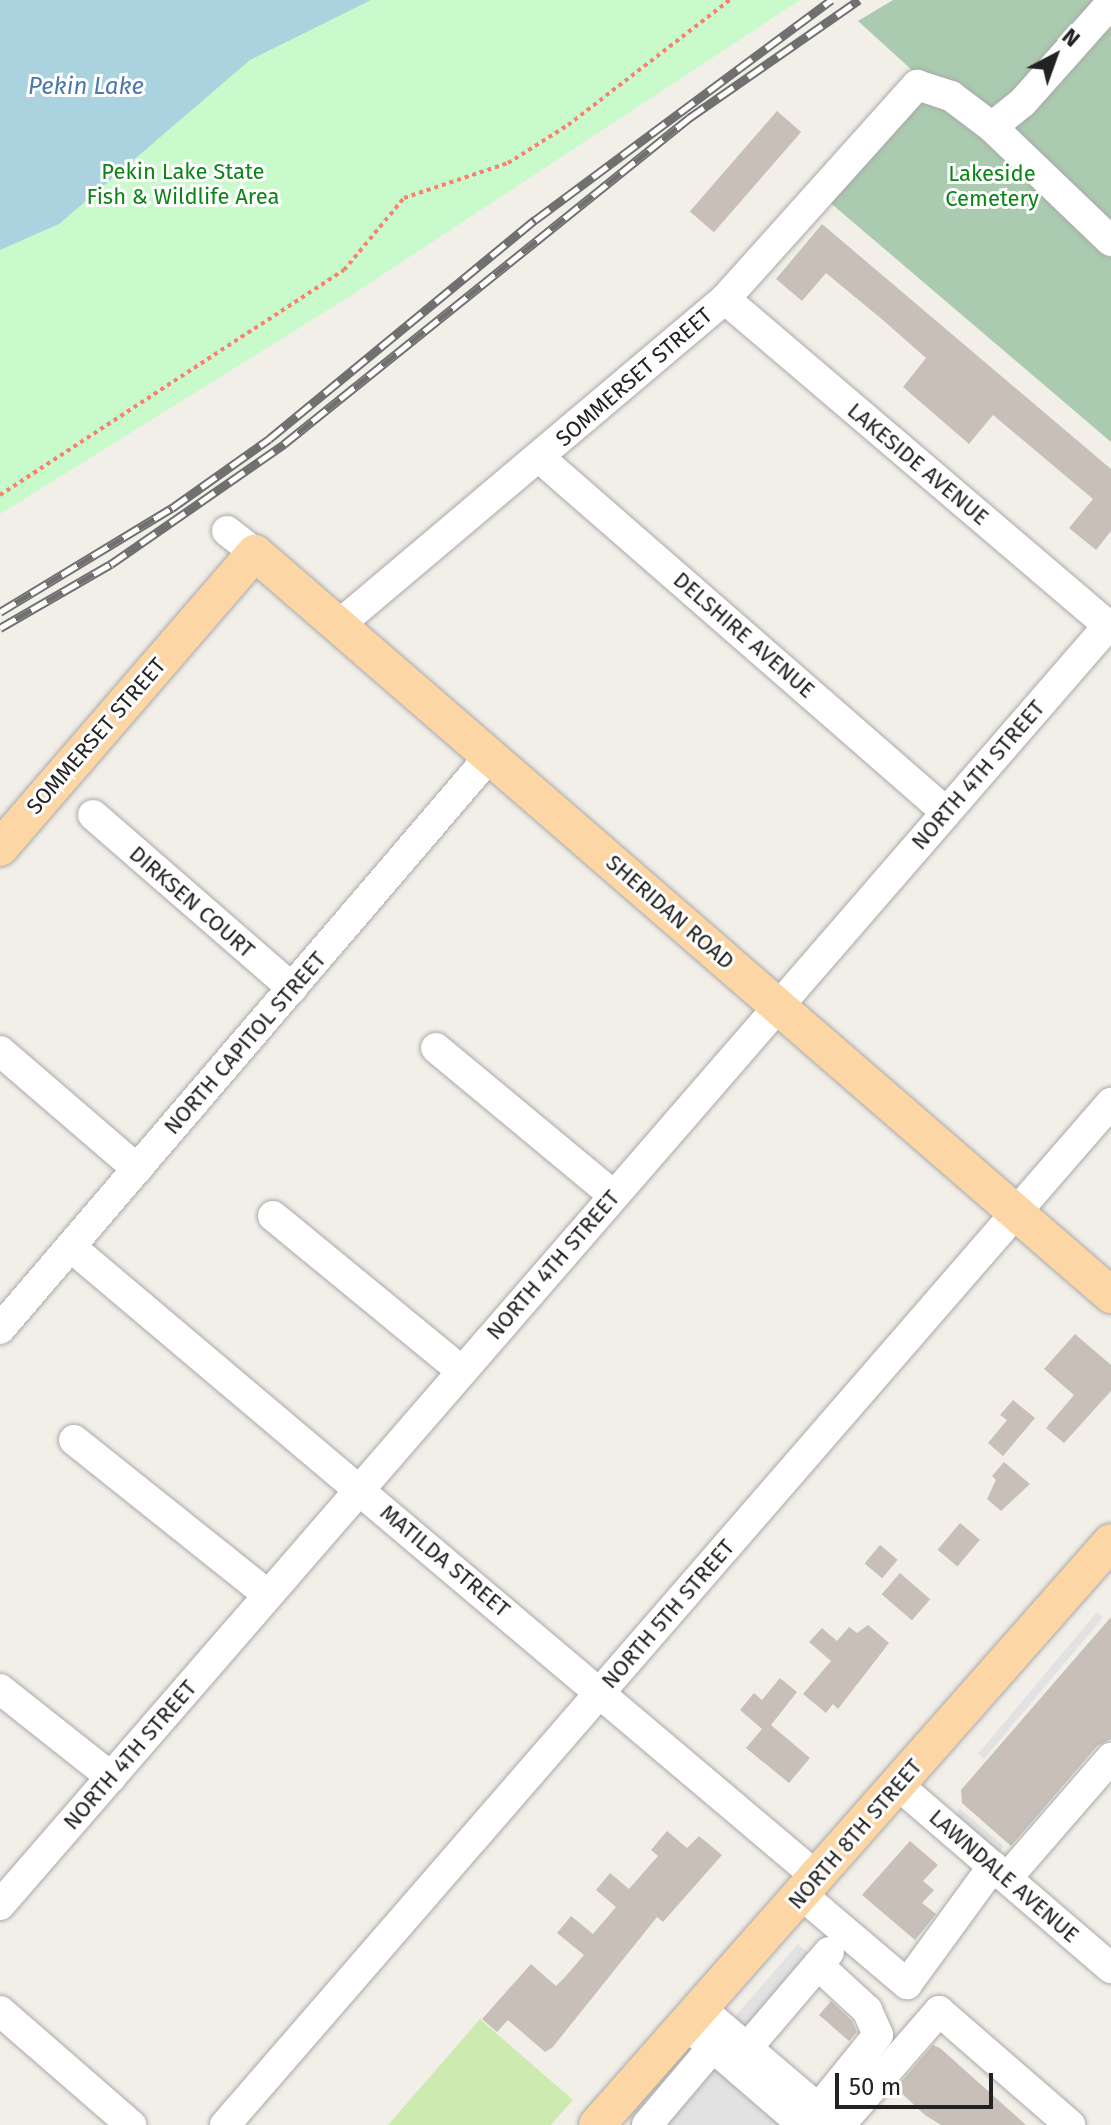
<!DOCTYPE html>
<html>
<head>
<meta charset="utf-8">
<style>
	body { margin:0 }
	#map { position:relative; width:1111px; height:2125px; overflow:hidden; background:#f2efe9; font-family:"Fira Sans",sans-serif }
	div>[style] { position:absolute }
	.grass>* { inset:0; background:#cdebb0 }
	.cemetery>* { inset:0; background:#aacbaf }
	.park>* { inset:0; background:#c8facc }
	.parking>* { inset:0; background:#e2e2e2; transform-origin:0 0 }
	.water>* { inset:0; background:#aad3df }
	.building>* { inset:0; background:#c7bfb8; transform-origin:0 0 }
	.path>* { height:4px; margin-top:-2px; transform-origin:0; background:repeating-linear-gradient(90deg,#fa8072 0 4px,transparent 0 8px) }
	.roads { filter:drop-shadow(0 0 2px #a9a9a9) drop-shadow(0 0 2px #a9a9a9) }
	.minor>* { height:30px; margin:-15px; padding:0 15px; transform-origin:15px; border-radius:15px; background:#fff }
	.major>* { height:36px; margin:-18px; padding:0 18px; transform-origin:18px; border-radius:18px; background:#fcd6a4 }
	.rail>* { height:9px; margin-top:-4.5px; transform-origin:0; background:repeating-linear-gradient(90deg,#fff 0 18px,#707070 0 36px); box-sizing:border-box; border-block:2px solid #707070 }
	span { translate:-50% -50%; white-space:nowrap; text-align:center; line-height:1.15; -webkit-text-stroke:6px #fff; paint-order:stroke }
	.park-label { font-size:22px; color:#0c8416 }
	.street-label { font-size:22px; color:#222 }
	.water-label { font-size:24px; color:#4a7aab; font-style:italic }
	.north { position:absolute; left:1015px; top:16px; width:80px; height:80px; -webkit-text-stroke:6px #fff; paint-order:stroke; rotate:41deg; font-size:22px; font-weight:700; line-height:32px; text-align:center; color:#222 }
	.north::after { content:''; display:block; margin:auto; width:28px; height:36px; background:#222; clip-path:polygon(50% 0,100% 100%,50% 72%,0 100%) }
	.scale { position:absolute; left:835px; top:2073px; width:158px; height:36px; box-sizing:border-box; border:4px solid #222; border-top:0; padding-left:10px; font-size:24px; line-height:28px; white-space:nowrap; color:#222; -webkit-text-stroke:6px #fff; paint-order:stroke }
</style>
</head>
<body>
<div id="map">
	<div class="grass">
		<i style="clip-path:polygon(480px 2019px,573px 2100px,551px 2125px,388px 2125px)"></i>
	</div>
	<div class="cemetery">
		<i style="clip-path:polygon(893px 0,1111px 0,1111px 442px,827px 200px,924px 81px,858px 21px)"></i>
	</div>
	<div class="park">
		<i style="clip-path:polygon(0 0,800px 0,344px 300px,0 514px)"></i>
	</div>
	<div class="parking">
		<i style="left:1097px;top:1612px;width:8px;height:185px;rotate:40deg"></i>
		<i style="clip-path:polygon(959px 1808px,1003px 1845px,1000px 1858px,956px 1819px)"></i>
		<i style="clip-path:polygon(798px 1944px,817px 1960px,750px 2038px,823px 2125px,641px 2125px)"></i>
	</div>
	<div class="water">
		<i style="clip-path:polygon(0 0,371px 0,250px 60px,59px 224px,0 250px)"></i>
	</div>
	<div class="building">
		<i style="left:777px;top:111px;width:32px;height:133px;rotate:41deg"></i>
		<i style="clip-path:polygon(822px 224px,1111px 469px,1111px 531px,1096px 550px,1069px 528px,1093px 499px,993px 415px,969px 444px,903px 387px,926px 358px,884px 321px,826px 273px,802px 301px,776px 279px)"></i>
		<i style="clip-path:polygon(1075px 1334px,1111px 1365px,1111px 1391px,1064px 1443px,1046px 1428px,1074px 1395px,1044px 1369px)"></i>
		<i style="clip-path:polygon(1013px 1400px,1035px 1418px,1003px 1456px,988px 1443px,1007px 1420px,1000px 1415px)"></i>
		<i style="clip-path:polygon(1004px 1462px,1030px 1484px,1001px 1511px,987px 1499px,996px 1480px,992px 1476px)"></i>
		<i style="left:960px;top:1523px;width:26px;height:35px;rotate:40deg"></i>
		<i style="left:880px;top:1545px;width:23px;height:24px;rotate:40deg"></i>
		<i style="left:900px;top:1573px;width:40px;height:28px;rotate:41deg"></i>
		<i style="clip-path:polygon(1111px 1617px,1111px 1739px,1097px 1746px,1011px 1846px,962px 1803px,961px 1790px)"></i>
		<i style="clip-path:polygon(868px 1625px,889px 1643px,838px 1709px,833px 1704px,826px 1713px,803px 1694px,831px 1661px,809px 1642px,822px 1628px,837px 1641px,849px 1627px,857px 1633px)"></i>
		<i style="clip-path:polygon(780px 1678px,797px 1692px,771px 1725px,810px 1758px,789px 1783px,746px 1748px,762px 1729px,740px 1710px,754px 1693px,762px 1700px)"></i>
		<i style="clip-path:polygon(667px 1831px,687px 1848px,699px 1836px,722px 1855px,663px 1922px,657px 1917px,552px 2048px,545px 2052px,508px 2020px,497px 2032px,482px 2019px,531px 1964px,556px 1986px,565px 1977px,584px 1955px,557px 1933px,571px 1916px,593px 1934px,616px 1907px,596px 1890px,610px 1873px,629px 1889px,658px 1856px,651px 1850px)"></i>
		<i style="clip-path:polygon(910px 1841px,938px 1865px,923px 1881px,934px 1890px,922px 1903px,936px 1914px,915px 1940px,862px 1895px)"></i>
		<i style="clip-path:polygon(831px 2001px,852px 2021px,857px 2032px,849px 2041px,819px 2015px)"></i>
		<i style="clip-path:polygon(933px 2045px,940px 2048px,1026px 2125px,941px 2125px,925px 2115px,896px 2088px)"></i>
	</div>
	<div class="path">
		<i style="left:0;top:495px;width:411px;rotate:-33.2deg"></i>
		<i style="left:344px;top:270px;width:94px;rotate:-50.2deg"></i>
		<i style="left:404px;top:198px;width:110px;rotate:-18.6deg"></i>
		<i style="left:508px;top:163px;width:71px;rotate:-32.3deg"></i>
		<i style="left:568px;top:125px;width:205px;rotate:-37.7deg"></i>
	</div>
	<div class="roads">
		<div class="minor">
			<i style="left:992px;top:127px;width:165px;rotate:43.8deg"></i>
			<i style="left:725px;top:299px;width:507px;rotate:40.44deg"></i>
			<i style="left:541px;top:459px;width:537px;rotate:41.08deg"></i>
			<i style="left:227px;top:531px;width:36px;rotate:38deg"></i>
			<i style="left:340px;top:624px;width:504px;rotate:-40.17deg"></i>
			<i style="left:725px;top:299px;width:288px;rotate:-48.1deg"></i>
			<i style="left:917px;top:85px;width:36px;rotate:18deg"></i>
			<i style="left:951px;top:96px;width:51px;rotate:37.1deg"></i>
			<i style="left:992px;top:127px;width:38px;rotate:-39deg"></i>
			<i style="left:1022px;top:103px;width:134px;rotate:-48.3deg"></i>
			<i style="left:93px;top:815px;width:264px;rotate:41deg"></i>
			<i style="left:436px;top:1048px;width:230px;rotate:39.7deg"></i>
			<i style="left:0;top:1051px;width:181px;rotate:40.7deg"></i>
			<i style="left:273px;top:1216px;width:244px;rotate:39.4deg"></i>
			<i style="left:71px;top:1247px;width:976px;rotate:40.18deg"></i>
			<i style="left:0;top:1329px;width:753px;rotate:-49.47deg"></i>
			<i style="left:74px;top:1440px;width:248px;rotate:38.6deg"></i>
			<i style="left:0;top:1689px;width:142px;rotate:38.4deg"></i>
			<i style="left:898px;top:1785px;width:281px;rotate:40.7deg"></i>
			<i style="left:1007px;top:1878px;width:159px;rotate:-49.1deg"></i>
			<i style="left:802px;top:1895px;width:138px;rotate:40.3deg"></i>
			<i style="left:907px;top:1984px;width:146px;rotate:-53.9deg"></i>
			<i style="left:0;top:1905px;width:1692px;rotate:-49.1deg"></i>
			<i style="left:818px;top:1965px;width:67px;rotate:42.6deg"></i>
			<i style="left:867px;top:2010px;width:27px;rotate:66deg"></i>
			<i style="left:878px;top:2035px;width:95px;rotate:129deg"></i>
			<i style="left:701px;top:2009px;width:173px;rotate:40.3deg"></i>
			<i style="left:0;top:2011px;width:174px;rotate:41deg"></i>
			<i style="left:687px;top:2025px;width:153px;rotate:40.8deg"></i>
			<i style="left:747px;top:2048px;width:126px;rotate:-49.5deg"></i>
			<i style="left:225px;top:2125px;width:1353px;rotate:-49.08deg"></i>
			<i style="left:647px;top:2125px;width:102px;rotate:-49.8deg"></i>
			<i style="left:840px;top:2125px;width:151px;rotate:-49deg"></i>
			<i style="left:939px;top:2011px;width:174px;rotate:41deg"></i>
		</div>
		<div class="major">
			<i style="left:0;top:848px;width:390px;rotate:-49.2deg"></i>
			<i style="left:255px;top:553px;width:1133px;rotate:40.92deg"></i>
			<i style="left:597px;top:2125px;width:777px;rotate:-48.6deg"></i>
		</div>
	</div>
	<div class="rail">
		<i style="left:0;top:612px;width:201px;rotate:-31.2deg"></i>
		<i style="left:172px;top:508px;width:119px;rotate:-35.4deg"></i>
		<i style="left:269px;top:439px;width:345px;rotate:-39.5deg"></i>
		<i style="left:535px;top:220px;width:369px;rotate:-36.6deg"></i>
		<i style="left:0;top:628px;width:128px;rotate:-30deg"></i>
		<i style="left:111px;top:564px;width:211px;rotate:-34.7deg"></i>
		<i style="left:284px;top:444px;width:520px;rotate:-38.83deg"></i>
		<i style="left:689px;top:118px;width:207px;rotate:-34.8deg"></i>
	</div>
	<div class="park-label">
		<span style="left:183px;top:184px">Pekin Lake State<br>Fish &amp; Wildlife Area</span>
		<span style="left:992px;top:186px">Lakeside<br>Cemetery</span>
	</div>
	<div class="street-label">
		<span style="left:634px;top:377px;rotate:-41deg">SOMMERSET STREET</span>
		<span style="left:918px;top:464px;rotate:40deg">LAKESIDE AVENUE</span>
		<span style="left:744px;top:635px;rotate:41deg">DELSHIRE AVENUE</span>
		<span style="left:96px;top:736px;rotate:-49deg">SOMMERSET STREET</span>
		<span style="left:978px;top:775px;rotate:-49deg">NORTH 4TH STREET</span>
		<span style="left:192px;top:902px;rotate:41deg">DIRKSEN COURT</span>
		<span style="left:670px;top:912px;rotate:41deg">SHERIDAN ROAD</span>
		<span style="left:245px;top:1043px;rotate:-49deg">NORTH CAPITOL STREET</span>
		<span style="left:553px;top:1265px;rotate:-49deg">NORTH 4TH STREET</span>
		<span style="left:445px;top:1561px;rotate:40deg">MATILDA STREET</span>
		<span style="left:668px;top:1614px;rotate:-49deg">NORTH 5TH STREET</span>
		<span style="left:130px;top:1755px;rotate:-49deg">NORTH 4TH STREET</span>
		<span style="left:855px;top:1834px;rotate:-49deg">NORTH 8TH STREET</span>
		<span style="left:1004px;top:1876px;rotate:41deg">LAWNDALE AVENUE</span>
	</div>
	<div class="water-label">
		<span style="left:86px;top:87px">Pekin Lake</span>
	</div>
	<div class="north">N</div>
	<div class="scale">50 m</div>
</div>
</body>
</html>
